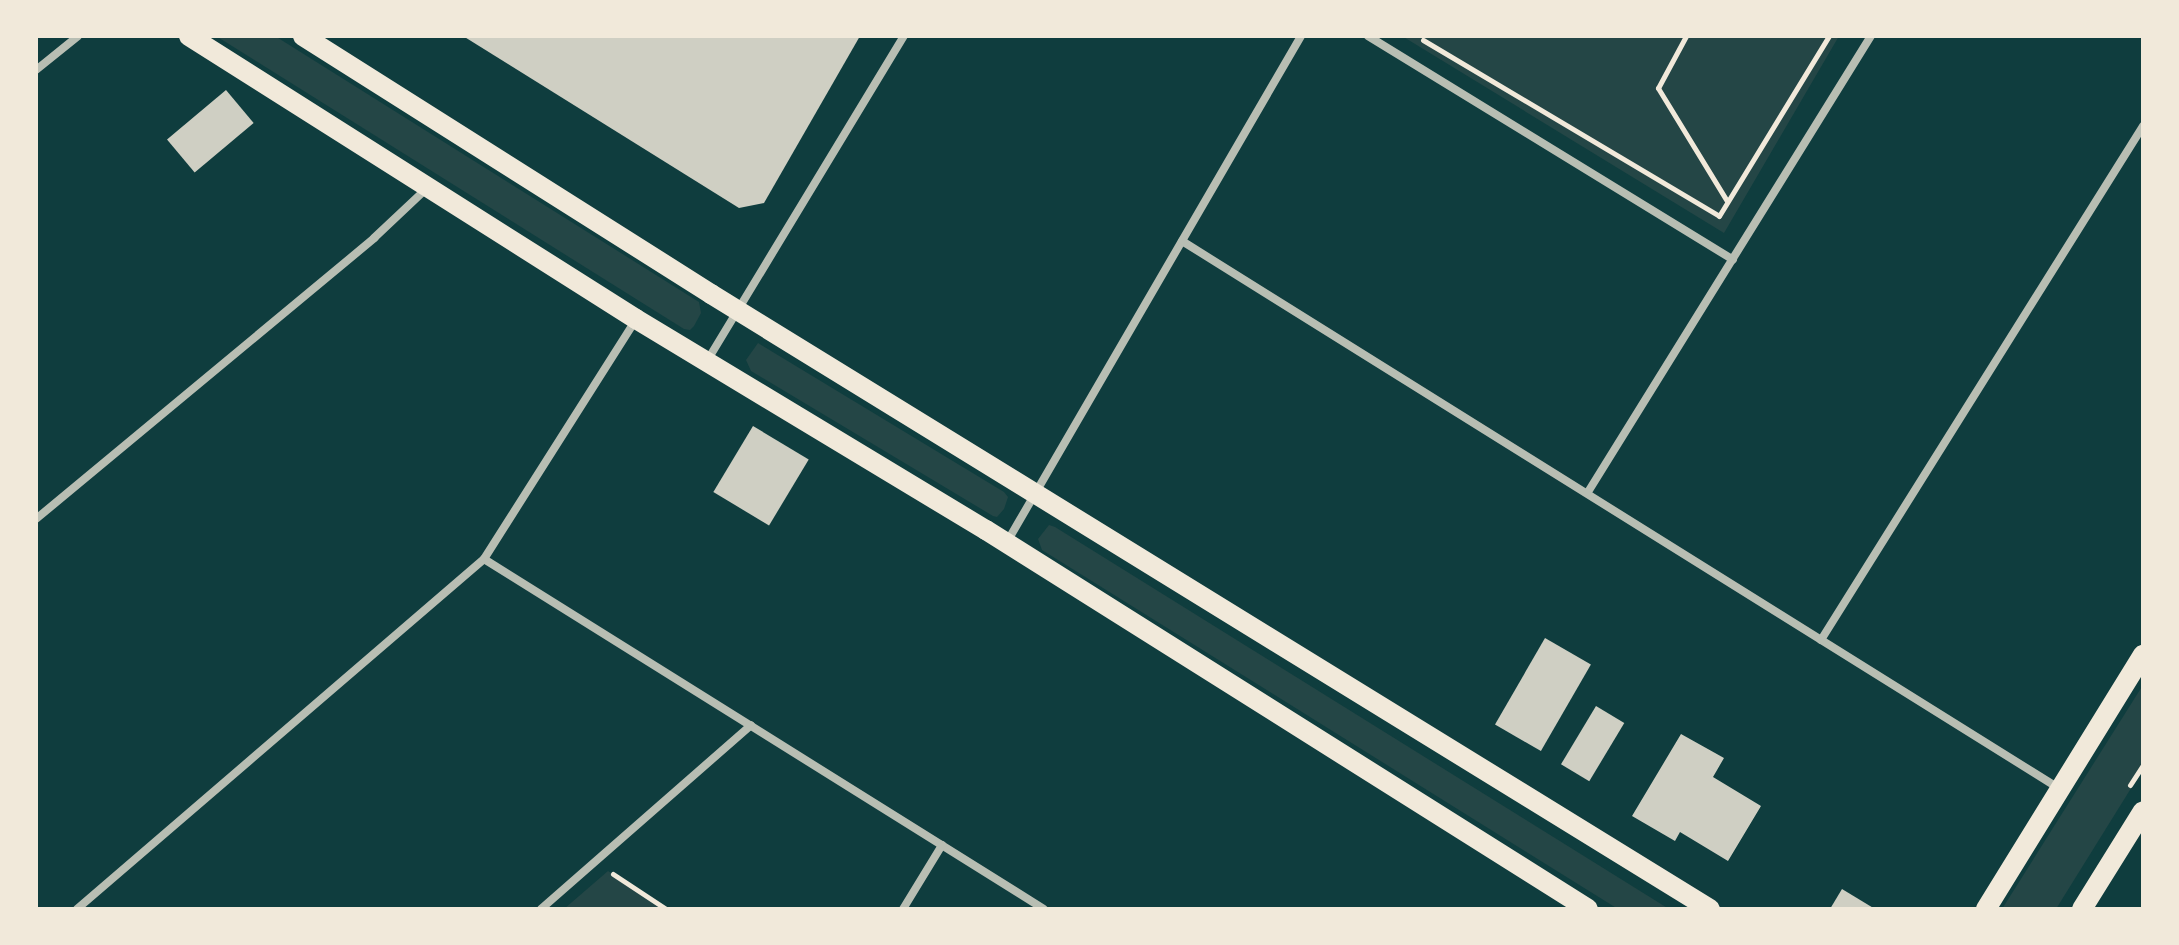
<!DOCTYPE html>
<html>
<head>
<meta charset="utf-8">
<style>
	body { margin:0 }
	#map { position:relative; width:2179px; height:945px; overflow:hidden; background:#0f3d3e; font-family:"Asap Condensed",sans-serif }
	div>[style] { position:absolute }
	.green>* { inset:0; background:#244646 }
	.building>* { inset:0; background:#cfcfc3; transform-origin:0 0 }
	.path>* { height:5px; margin:-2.5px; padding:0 2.5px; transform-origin:2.5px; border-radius:2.5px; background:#f1e9da }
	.minor>* { height:8px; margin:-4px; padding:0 4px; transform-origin:4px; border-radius:4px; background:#b8beb3 }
	.primary>* { height:20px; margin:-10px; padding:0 10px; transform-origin:10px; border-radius:10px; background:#f1e9da }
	span { translate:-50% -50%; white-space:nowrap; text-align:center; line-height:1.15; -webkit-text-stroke:6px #f1e9da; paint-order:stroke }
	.frame { position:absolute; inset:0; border:38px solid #f1e9da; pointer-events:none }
</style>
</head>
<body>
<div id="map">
	<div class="green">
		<i style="clip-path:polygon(216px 36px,275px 36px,699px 302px,701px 313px,694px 326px,690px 330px,684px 329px)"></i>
		<i style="clip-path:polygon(1402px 36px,1839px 36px,1724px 233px)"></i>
		<i style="clip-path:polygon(758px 343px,1004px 492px,1008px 497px,1004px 509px,997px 517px,993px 516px,751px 371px,746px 360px)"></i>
		<i style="clip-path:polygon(1049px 525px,1055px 527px,1669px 909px,1618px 909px,1042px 550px,1038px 539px)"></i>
		<i style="clip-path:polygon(2143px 685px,2143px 769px,2056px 909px,2002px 909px)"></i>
		<i style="clip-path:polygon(608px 871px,666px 909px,564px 909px)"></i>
	</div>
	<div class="building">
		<i style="clip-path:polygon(463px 36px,860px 36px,764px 203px,739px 208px)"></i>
		<i style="left:226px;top:90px;width:43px;height:77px;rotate:50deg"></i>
		<i style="left:753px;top:426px;width:65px;height:77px;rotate:31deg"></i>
		<i style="left:1545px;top:638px;width:53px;height:100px;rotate:30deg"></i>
		<i style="left:1596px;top:706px;width:33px;height:68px;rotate:31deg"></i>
		<i style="clip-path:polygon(1681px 734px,1724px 758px,1713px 777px,1761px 806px,1728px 861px,1680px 832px,1675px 841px,1632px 816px)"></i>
		<i style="clip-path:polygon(1842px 889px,1875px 909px,1830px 909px)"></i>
	</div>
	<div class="path">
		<i style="left:1686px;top:36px;width:59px;rotate:118.3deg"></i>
		<i style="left:1658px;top:88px;width:132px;rotate:58.6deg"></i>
		<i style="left:1423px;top:40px;width:344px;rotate:30.7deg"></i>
		<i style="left:1719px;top:216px;width:211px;rotate:-58.6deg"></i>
		<i style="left:2130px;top:785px;width:24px;rotate:-57deg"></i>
		<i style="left:613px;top:874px;width:64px;rotate:33.4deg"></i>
	</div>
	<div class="minor">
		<i style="left:1368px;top:36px;width:428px;rotate:31.5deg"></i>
		<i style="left:36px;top:70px;width:54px;rotate:-39deg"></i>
		<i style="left:1182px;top:241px;width:1035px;rotate:31.97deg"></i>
		<i style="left:707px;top:361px;width:380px;rotate:-58.8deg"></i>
		<i style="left:1588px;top:492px;width:537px;rotate:-58.18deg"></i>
		<i style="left:36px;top:519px;width:440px;rotate:-39.7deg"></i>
		<i style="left:374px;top:238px;width:71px;rotate:-43.3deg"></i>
		<i style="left:1007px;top:542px;width:585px;rotate:-59.84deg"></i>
		<i style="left:484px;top:559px;width:660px;rotate:32.01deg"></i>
		<i style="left:1821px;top:640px;width:607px;rotate:-57.93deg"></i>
		<i style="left:77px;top:909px;width:537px;rotate:-40.69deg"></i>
		<i style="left:484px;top:559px;width:282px;rotate:-57.6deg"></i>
		<i style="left:541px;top:909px;width:279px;rotate:-41.2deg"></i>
		<i style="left:903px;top:909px;width:75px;rotate:-58.6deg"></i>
	</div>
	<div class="primary">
		<i style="left:189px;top:36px;width:529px;rotate:32.34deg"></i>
		<i style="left:636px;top:319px;width:409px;rotate:31.1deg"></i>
		<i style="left:986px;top:530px;width:711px;rotate:32.19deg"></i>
		<i style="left:303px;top:36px;width:483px;rotate:32.3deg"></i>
		<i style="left:711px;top:294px;width:1173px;rotate:31.62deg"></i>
		<i style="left:1986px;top:909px;width:299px;rotate:-58.3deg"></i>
		<i style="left:2082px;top:909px;width:115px;rotate:-58.1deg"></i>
	</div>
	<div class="frame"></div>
</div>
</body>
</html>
